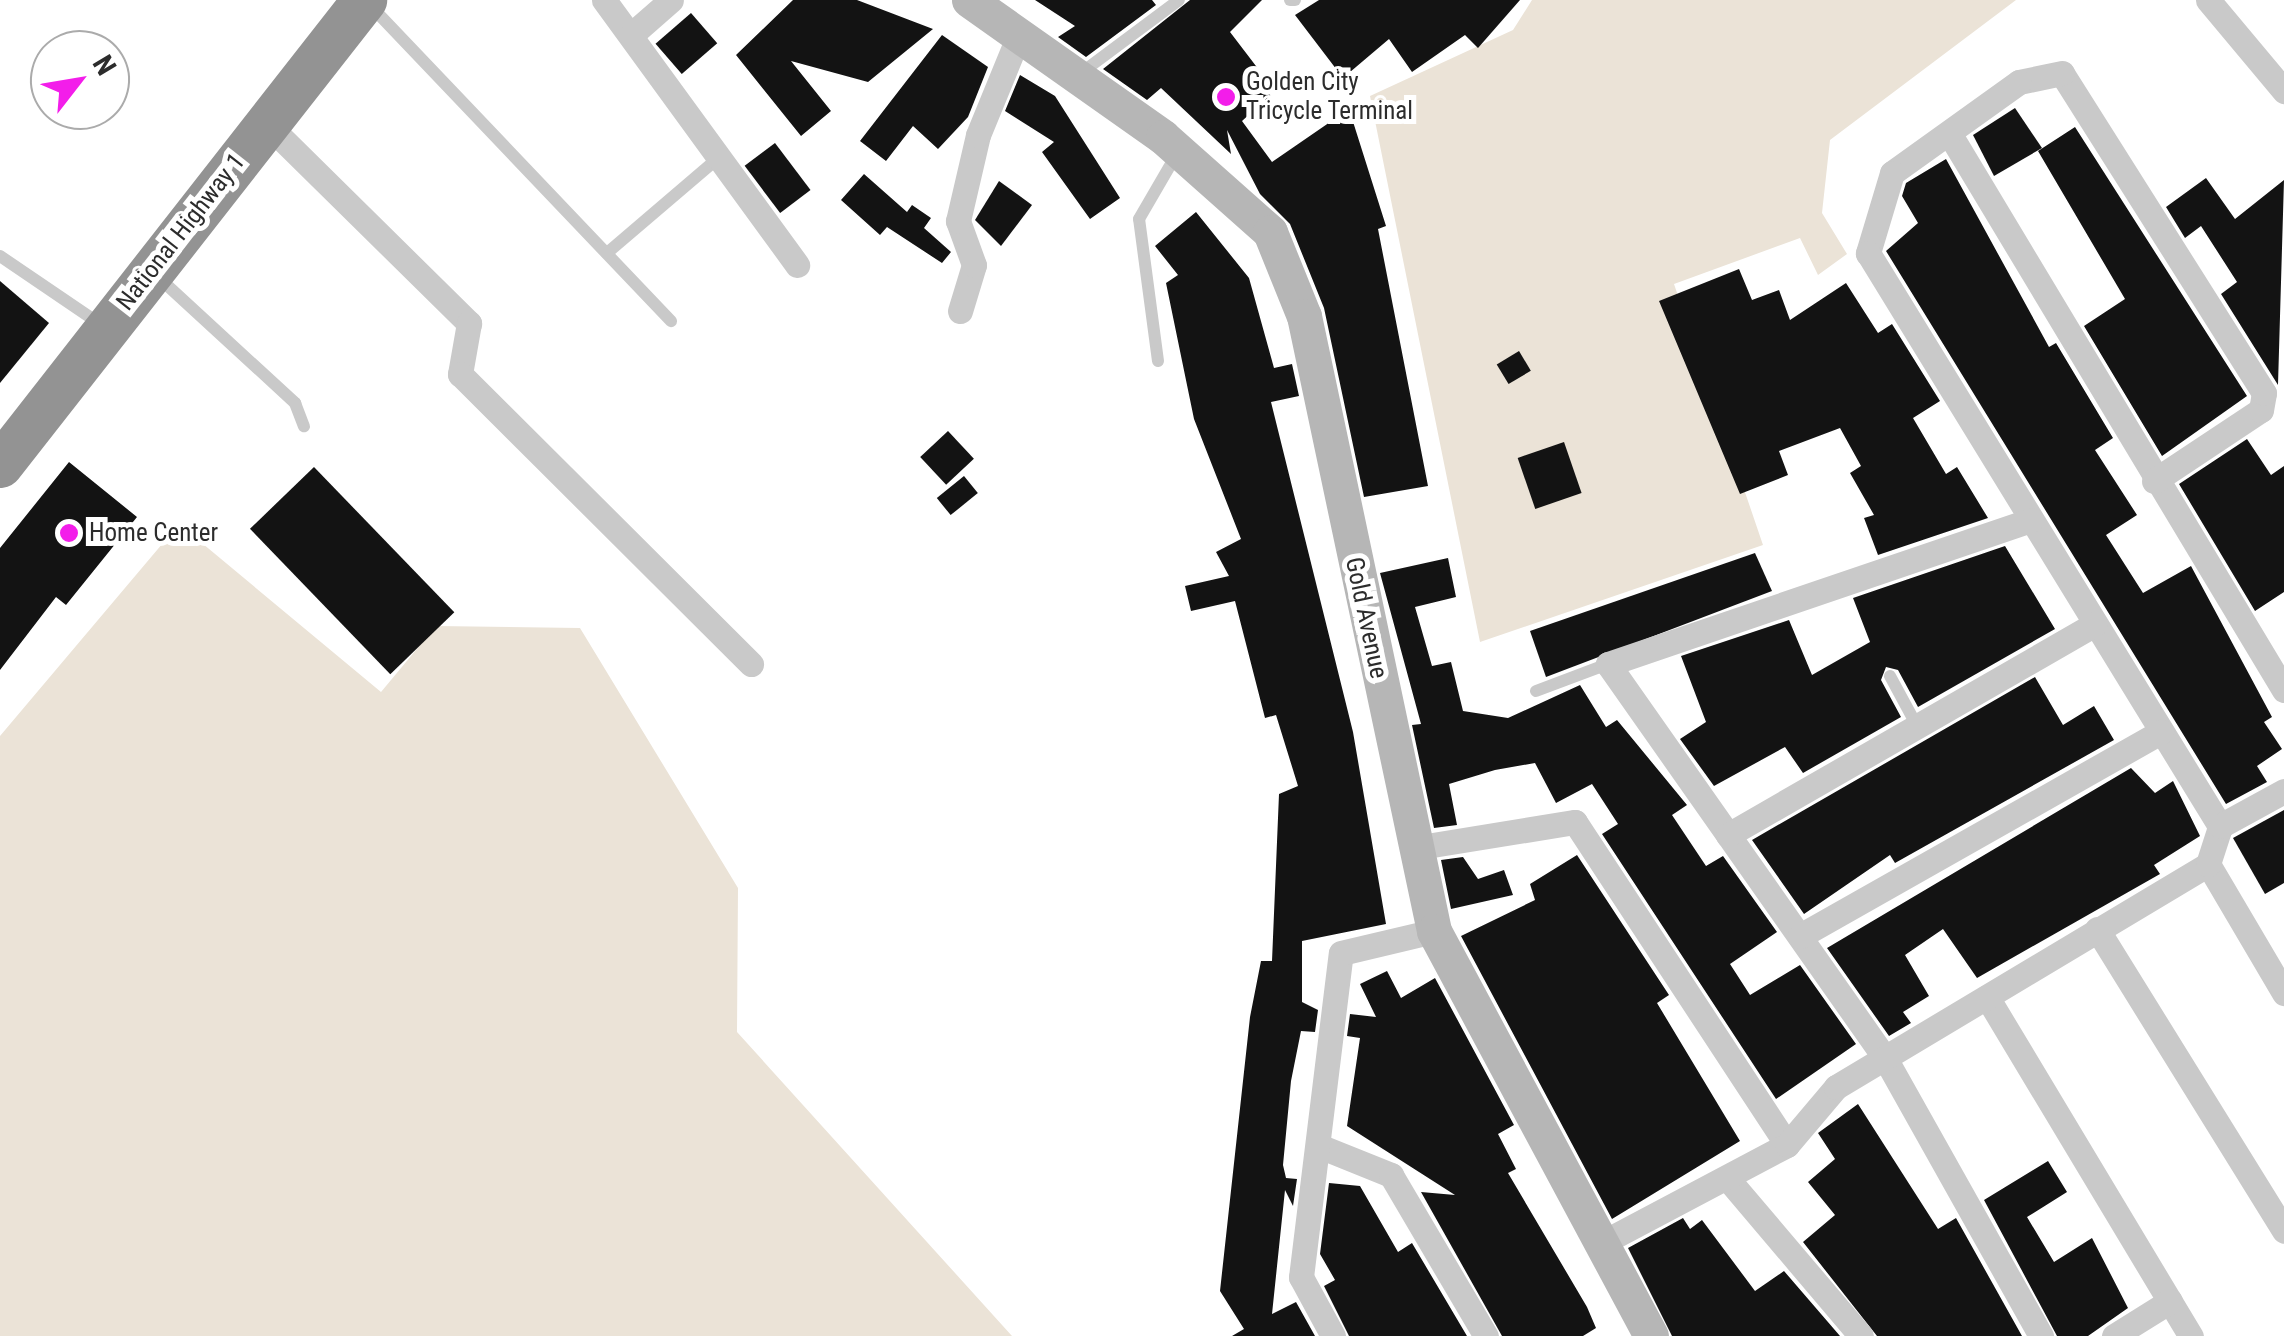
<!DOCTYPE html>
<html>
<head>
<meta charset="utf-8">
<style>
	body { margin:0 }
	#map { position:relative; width:2284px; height:1336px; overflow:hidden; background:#fff; font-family:"Roboto Condensed",sans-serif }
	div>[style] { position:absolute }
	.green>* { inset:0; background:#ebe3d7 }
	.building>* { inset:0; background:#131313; transform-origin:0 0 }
	.lane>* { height:12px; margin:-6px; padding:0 6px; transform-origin:6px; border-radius:6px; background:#c9c9c9 }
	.street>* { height:25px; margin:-12.5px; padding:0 12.5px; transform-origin:12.5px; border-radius:12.5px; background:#c9c9c9 }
	.secondary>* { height:35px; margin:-17.5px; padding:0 17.5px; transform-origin:17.5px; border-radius:17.5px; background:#b6b6b6 }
	.highway>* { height:45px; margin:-22.5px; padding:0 22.5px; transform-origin:22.5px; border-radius:22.5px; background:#939393 }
	.dots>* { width:28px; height:28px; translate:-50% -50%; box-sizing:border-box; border:5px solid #fff; border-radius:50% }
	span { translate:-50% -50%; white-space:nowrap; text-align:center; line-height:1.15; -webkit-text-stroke:10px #fff; paint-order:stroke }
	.poi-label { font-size:25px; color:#2c2c2c }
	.left { translate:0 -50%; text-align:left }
	.street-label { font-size:25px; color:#2c2c2c }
	.north { position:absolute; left:30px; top:30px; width:100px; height:100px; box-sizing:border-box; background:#fff; border:2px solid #ababab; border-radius:50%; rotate:59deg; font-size:28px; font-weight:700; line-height:40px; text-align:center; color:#2c2c2c }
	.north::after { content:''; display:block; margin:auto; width:35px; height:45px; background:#f31dea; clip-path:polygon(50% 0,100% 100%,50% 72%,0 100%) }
</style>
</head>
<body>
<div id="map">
	<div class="green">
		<i style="clip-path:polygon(1532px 0,2016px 0,1830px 140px,1822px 213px,1847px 254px,1818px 275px,1800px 238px,1674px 284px,1763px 545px,1480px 642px,1370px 96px,1513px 30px)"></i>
		<i style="clip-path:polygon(179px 524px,381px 692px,436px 626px,580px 628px,738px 888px,737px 1032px,1012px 1336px,0 1336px,0 736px)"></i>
	</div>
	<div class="building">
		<i style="clip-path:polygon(793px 0,857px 0,933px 29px,868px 82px,791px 61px,831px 111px,801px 136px,736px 55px)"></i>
		<i style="clip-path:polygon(1035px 0,1152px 0,1156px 5px,1086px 57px,1058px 37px,1075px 26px)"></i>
		<i style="clip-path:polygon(1190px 0,1262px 0,1230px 32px,1275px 91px,1242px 121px,1272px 162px,1349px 109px,1386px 226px,1378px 229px,1428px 486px,1364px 497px,1324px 308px,1290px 224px,1260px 194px,1227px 130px,1231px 154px,1161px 88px,1147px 100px,1103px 69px)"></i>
		<i style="clip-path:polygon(1319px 0,1520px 0,1478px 48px,1465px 35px,1412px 72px,1389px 39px,1343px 78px,1295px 15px)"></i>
		<i style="left:691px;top:13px;width:40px;height:47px;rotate:49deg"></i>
		<i style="clip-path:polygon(942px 35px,988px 67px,968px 117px,938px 149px,913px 126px,886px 161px,860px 141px)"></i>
		<i style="clip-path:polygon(1020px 75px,1055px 96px,1120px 198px,1090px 219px,1042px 152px,1054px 142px,1005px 111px)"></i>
		<i style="clip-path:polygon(2015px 108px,2042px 148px,1994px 176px,1973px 135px)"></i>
		<i style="clip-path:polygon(2075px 127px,2247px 396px,2162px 456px,2084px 326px,2125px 299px,2038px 151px)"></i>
		<i style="left:775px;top:143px;width:59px;height:38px;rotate:53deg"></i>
		<i style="clip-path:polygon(1946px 159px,2049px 347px,2056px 343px,2113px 438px,2095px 450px,2137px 515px,2106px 535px,2143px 593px,2191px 566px,2272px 717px,2264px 722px,2282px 749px,2257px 766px,2267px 782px,2226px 804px,1886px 251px,1918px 223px,1902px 196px,1906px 183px)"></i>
		<i style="clip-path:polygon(864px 174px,907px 212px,912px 205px,931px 218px,924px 228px,951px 252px,942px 263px,887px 227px,880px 235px,841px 200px)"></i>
		<i style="clip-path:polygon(2206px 178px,2235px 219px,2284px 180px,2278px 385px,2221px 294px,2237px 282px,2201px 226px,2185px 238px,2166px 207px)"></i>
		<i style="clip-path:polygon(999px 181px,1032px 205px,1001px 246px,975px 220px)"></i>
		<i style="clip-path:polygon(1196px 212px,1249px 278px,1274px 368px,1292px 364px,1299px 396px,1271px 402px,1353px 732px,1386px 924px,1302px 941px,1302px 1002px,1318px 1010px,1315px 1032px,1301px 1031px,1291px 1081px,1283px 1165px,1286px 1178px,1297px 1179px,1293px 1206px,1285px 1190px,1272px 1314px,1296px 1302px,1315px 1336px,1232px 1336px,1244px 1329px,1220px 1291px,1250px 1017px,1261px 961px,1272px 961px,1279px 794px,1298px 786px,1276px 715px,1265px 718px,1235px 601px,1191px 611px,1185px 586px,1229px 576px,1216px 552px,1241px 539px,1194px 419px,1166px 283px,1178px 275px,1155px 246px)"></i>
		<i style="clip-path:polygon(1739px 269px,1752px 300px,1779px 290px,1790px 320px,1846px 283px,1878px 333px,1892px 324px,1940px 401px,1913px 418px,1946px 474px,1957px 467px,1988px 518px,1878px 555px,1864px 518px,1874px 515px,1850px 473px,1861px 466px,1840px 428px,1779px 451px,1788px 475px,1740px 494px,1659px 301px)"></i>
		<i style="clip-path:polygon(0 281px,49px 323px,0 383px)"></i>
		<i style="left:1519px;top:351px;width:23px;height:26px;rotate:59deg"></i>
		<i style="left:948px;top:431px;width:38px;height:38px;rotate:47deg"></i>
		<i style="clip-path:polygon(2247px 439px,2271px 475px,2284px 466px,2284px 592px,2255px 611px,2179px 484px)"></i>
		<i style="left:1564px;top:442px;width:54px;height:49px;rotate:71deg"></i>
		<i style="clip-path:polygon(69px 462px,137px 517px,66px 605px,56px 597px,0 670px,0 548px)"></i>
		<i style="left:314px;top:467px;width:202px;height:89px;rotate:46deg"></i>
		<i style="left:964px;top:476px;width:22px;height:35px;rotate:51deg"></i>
		<i style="clip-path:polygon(2005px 546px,2055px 629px,1918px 707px,1898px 670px,1886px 667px,1881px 680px,1901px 717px,1803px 773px,1785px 747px,1714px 786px,1680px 739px,1706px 722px,1681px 656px,1789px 620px,1812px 675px,1870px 642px,1853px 598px)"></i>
		<i style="clip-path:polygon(1755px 553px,1772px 591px,1546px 677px,1530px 631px)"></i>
		<i style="clip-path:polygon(1448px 558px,1456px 597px,1415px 607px,1432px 666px,1451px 662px,1463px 711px,1508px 718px,1580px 685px,1606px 727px,1617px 720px,1687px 805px,1672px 815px,1706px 866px,1723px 856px,1777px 932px,1730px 964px,1750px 995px,1800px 965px,1856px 1044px,1776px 1099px,1602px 834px,1618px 824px,1592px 784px,1556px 803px,1535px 763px,1495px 770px,1449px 784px,1457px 825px,1434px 828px,1412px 725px,1421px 724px,1380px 573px)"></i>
		<i style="clip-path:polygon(2035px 677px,2063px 725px,2094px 706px,2114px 740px,1895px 863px,1890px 855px,1804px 914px,1752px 840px)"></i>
		<i style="clip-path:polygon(2131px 768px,2155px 793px,2173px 781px,2200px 836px,2154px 865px,2160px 874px,1977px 978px,1943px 929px,1905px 955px,1929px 996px,1903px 1012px,1911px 1023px,1889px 1036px,1827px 948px)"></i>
		<i style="clip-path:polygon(2284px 810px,2284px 883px,2265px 894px,2233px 838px)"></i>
		<i style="clip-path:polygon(1577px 855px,1669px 995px,1657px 1003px,1740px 1141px,1612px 1219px,1461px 936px,1535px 900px,1530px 884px)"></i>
		<i style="clip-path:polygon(1463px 857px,1478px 879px,1504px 870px,1513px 895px,1451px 909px,1441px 860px)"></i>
		<i style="clip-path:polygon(1387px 971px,1401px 998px,1435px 978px,1514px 1125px,1498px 1134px,1516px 1169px,1508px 1173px,1587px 1307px,1596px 1328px,1583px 1336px,1502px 1336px,1421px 1192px,1455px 1195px,1347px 1126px,1360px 1038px,1347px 1036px,1350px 1014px,1376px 1017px,1360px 984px)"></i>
		<i style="clip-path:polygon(1858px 1104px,1938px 1229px,1956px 1218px,2022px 1336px,1877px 1336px,1803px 1242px,1835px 1215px,1808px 1182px,1835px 1159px,1818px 1133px)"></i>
		<i style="clip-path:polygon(2048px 1161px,2067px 1192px,2027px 1217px,2054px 1262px,2092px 1238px,2128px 1308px,2088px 1336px,2057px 1336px,1984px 1200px)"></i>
		<i style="clip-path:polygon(1329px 1183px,1360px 1186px,1398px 1252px,1412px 1243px,1467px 1336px,1349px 1336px,1324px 1286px,1335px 1280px,1320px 1254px)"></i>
		<i style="clip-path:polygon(1683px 1218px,1690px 1229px,1702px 1220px,1755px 1291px,1784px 1271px,1840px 1336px,1672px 1336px,1628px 1248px)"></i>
	</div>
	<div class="lane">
		<i style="left:1290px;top:0;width:5px"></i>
		<i style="left:369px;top:4px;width:438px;rotate:46.4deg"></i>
		<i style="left:1081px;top:73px;width:122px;rotate:-36.7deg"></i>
		<i style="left:607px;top:253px;width:143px;rotate:-40.5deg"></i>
		<i style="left:0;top:256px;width:121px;rotate:34.2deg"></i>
		<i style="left:157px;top:276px;width:188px;rotate:42.6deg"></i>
		<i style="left:295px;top:403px;width:25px;rotate:69deg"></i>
		<i style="left:1158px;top:361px;width:143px;rotate:-97.6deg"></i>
		<i style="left:1139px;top:219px;width:78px;rotate:-59.8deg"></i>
		<i style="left:1890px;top:676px;width:57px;rotate:61.6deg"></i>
		<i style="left:1536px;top:691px;width:77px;rotate:-20.6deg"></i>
	</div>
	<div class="street">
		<i style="left:604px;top:0;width:328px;rotate:53.9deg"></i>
		<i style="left:2208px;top:0;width:119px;rotate:50.1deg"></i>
		<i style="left:631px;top:35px;width:53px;rotate:-41.2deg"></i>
		<i style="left:267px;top:124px;width:284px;rotate:44.6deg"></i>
		<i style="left:469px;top:323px;width:52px;rotate:100deg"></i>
		<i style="left:460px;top:374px;width:411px;rotate:44.9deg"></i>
		<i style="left:1949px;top:133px;width:650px;rotate:58.98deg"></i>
		<i style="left:960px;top:311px;width:48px;rotate:-73.1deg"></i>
		<i style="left:974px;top:265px;width:47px;rotate:-110deg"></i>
		<i style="left:958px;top:221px;width:88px;rotate:-76.9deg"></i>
		<i style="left:978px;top:135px;width:108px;rotate:-67.7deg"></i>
		<i style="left:2154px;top:481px;width:128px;rotate:-33.6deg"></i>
		<i style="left:2261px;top:410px;width:17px;rotate:-80deg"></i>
		<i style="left:2264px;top:393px;width:378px;rotate:-122.3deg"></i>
		<i style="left:2062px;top:73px;width:44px;rotate:168.2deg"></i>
		<i style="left:2019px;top:82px;width:156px;rotate:144.4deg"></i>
		<i style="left:1892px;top:173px;width:84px;rotate:106.7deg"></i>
		<i style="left:1868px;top:253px;width:672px;rotate:58.44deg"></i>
		<i style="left:2031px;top:520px;width:447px;rotate:161.2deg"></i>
		<i style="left:1608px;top:664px;width:482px;rotate:54.9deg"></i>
		<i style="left:1885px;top:1058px;width:319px;rotate:60.7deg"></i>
		<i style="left:1728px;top:835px;width:423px;rotate:-29.9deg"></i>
		<i style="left:1414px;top:848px;width:163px;rotate:-9.2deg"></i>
		<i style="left:1575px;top:822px;width:386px;rotate:56.7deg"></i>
		<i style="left:2208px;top:864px;width:150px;rotate:59.5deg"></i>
		<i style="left:2097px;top:929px;width:355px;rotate:58.2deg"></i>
		<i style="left:1800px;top:936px;width:415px;rotate:-29.5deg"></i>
		<i style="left:1987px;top:997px;width:396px;rotate:59deg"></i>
		<i style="left:1319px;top:1146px;width:78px;rotate:21.9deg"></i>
		<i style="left:1391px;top:1175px;width:187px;rotate:59.5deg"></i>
		<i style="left:1727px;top:1178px;width:207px;rotate:49.7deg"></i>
		<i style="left:1598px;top:1245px;width:214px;rotate:-27.9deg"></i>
		<i style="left:1787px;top:1145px;width:76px;rotate:-49.8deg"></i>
		<i style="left:1836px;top:1087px;width:434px;rotate:-30.9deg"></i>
		<i style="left:2208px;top:864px;width:40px;rotate:-72deg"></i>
		<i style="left:2220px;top:826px;width:73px;rotate:-28.7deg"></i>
		<i style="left:1333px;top:1336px;width:67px;rotate:-118.5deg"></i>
		<i style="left:1301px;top:1277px;width:326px;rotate:-83deg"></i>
		<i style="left:1341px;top:953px;width:96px;rotate:-13.3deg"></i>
		<i style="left:2114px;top:1336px;width:66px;rotate:-32deg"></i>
	</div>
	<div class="secondary">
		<i style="left:969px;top:0;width:237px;rotate:35.2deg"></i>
		<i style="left:1163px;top:137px;width:143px;rotate:41.6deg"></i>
		<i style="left:1270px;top:232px;width:91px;rotate:68deg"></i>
		<i style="left:1304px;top:316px;width:629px;rotate:78.06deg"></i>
		<i style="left:1434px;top:931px;width:459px;rotate:61.8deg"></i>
	</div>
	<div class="highway">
		<i style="left:0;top:465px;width:591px;rotate:-51.95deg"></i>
	</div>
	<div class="dots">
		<i style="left:1226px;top:97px;background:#f31dea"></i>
		<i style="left:69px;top:533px;background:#f31dea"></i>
	</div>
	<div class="poi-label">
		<span class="left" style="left:1246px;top:97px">Golden City<br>Tricycle Terminal</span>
		<span class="left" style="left:89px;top:533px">Home Center</span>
	</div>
	<div class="street-label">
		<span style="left:181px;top:232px;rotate:-52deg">National Highway 1</span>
		<span style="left:1366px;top:618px;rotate:78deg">Gold Avenue</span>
	</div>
	<div class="north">N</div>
</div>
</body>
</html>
